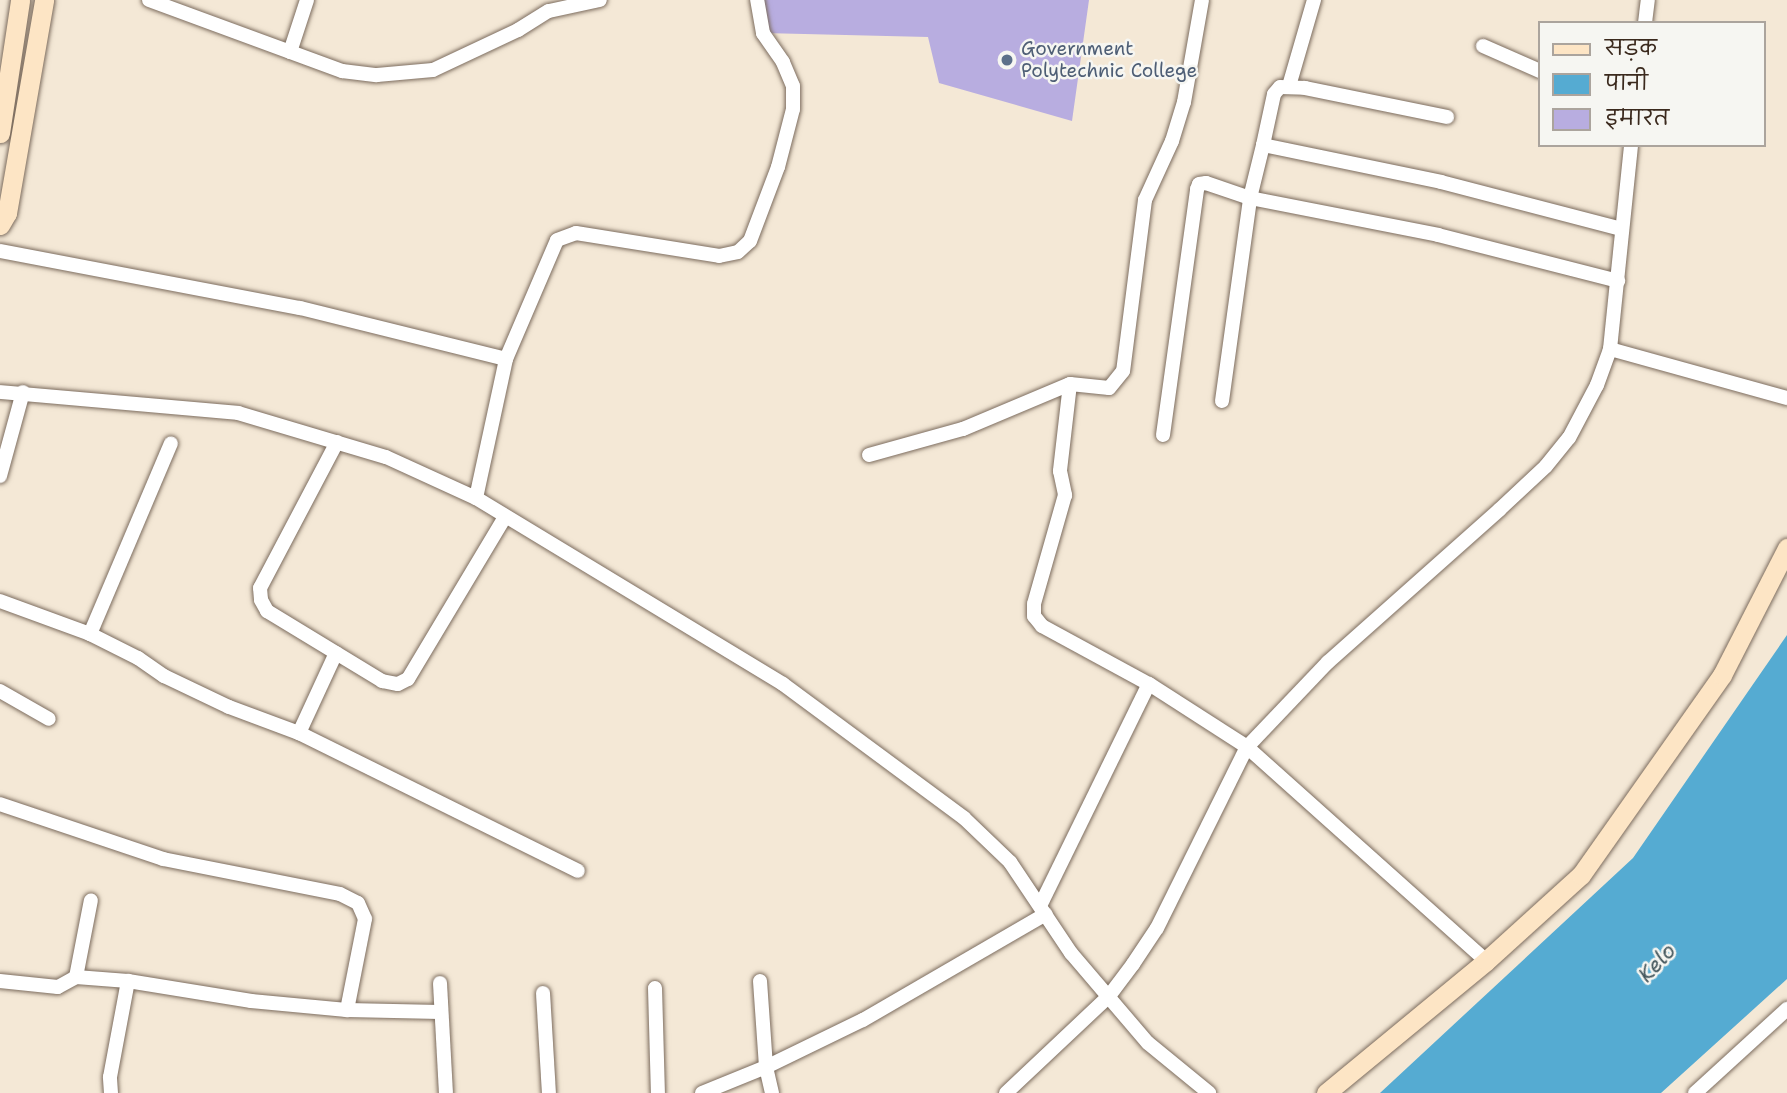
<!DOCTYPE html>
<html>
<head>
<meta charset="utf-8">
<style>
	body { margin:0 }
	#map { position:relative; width:1787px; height:1093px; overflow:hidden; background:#f4e8d6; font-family:"Shantell Sans","Playpen Sans Deva",sans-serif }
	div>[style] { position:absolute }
	.water>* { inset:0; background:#55abd2 }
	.building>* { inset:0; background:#b8ade0 }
	.roads { filter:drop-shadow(0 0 2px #7c6c5e) drop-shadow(0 0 2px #7c6c5e) }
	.street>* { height:14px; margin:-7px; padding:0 7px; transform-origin:7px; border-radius:7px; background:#fff }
	.secondary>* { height:19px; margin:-9.5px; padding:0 9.5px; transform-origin:9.5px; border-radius:9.5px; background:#fde5c5 }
	.dots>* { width:19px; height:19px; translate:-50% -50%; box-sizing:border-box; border:4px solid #f6f6f2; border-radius:50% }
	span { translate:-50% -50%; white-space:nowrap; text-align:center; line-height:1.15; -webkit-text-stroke:5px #f6f6f2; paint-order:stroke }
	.service-label { font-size:19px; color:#4e5e75 }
	.left { translate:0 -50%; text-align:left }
	.water-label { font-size:21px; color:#44575d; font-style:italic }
	.legend { position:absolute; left:1538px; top:21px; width:228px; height:126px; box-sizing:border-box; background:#f6f6f2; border:2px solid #aba49d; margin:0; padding:9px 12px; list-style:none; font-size:21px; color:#3b2a1e }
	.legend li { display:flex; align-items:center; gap:14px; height:35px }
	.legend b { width:35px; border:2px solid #aba49d }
</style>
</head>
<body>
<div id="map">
	<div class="water">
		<i style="clip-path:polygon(1787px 635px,1787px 979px,1661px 1093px,1380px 1093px,1633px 858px)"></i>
	</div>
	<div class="building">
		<i style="clip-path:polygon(763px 0,1089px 0,1072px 121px,939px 83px,928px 37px,763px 33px)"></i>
	</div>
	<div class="roads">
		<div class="street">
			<i style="left:149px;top:0;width:206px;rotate:20.2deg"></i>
			<i style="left:342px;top:71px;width:35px;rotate:7deg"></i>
			<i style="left:377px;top:75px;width:56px;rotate:-5.1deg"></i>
			<i style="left:433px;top:70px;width:94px;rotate:-25.2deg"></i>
			<i style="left:518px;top:30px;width:36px;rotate:-32deg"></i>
			<i style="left:549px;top:11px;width:52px;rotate:-12.2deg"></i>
			<i style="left:1202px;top:0;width:104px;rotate:100deg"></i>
			<i style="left:1184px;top:102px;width:41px;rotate:107.1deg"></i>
			<i style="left:1172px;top:141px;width:65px;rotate:114.6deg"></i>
			<i style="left:1145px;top:200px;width:172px;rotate:97.3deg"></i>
			<i style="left:1123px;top:371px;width:22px;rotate:129deg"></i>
			<i style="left:1109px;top:388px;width:39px;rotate:-174deg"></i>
			<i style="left:1070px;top:384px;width:88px;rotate:96.6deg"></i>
			<i style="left:1060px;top:471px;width:25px;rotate:78deg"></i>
			<i style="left:1065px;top:495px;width:113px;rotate:105.9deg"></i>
			<i style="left:1034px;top:604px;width:12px;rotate:90deg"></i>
			<i style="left:1034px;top:616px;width:13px;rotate:51deg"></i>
			<i style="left:1042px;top:626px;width:122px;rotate:28.5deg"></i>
			<i style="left:1149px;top:684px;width:117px;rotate:32.7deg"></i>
			<i style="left:1247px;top:747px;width:321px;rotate:41.8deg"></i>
			<i style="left:1645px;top:23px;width:23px;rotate:-83deg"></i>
			<i style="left:1483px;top:46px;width:62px;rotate:23.7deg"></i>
			<i style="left:290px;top:52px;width:55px;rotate:-71.9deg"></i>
			<i style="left:1289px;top:86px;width:90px;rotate:-73.8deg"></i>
			<i style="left:1263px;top:145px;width:52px;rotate:-77.8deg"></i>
			<i style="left:1274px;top:94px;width:9px;rotate:-49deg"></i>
			<i style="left:1280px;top:87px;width:25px;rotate:2deg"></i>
			<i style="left:1305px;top:88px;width:145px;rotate:11.5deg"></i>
			<i style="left:0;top:251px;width:305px;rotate:10.8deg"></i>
			<i style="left:300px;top:308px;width:212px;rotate:13.9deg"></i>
			<i style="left:1610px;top:349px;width:184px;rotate:15.5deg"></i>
			<i style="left:0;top:392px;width:239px;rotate:5deg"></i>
			<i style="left:238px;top:413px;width:154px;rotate:16.6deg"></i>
			<i style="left:386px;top:457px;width:99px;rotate:24.5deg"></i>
			<i style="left:476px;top:498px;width:359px;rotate:31.2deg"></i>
			<i style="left:783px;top:684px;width:225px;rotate:36.5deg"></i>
			<i style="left:964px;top:818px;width:64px;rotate:43.7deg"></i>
			<i style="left:1010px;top:862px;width:110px;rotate:56.2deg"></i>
			<i style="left:1071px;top:953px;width:118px;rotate:49.5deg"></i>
			<i style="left:1148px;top:1043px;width:79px;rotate:39.3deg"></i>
			<i style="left:1222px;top:401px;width:205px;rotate:-82.1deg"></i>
			<i style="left:1250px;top:198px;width:192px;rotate:11.1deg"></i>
			<i style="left:1438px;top:235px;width:186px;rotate:14.3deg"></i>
			<i style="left:1163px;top:435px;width:248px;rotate:-82.1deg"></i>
			<i style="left:1197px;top:189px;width:5px;rotate:-68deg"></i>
			<i style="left:1199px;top:184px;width:7px;rotate:-8deg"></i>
			<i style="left:1206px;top:183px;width:46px;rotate:18.8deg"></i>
			<i style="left:1250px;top:198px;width:55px;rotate:-76.2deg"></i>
			<i style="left:1263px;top:145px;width:182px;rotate:11.7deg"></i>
			<i style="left:1441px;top:182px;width:186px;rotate:14.6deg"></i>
			<i style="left:337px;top:442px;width:165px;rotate:117.8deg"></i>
			<i style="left:260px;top:588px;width:12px;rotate:85deg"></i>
			<i style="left:261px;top:600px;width:13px;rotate:61deg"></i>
			<i style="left:267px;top:611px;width:135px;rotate:31.3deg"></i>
			<i style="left:382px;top:681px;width:16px;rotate:11deg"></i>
			<i style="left:398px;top:684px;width:11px;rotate:-27deg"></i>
			<i style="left:408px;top:679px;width:189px;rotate:-59.1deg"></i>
			<i style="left:869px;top:455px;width:98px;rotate:-15.5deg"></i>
			<i style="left:963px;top:429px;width:116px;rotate:-22.8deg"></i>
			<i style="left:0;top:476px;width:87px;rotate:-74.7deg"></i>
			<i style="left:476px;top:498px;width:142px;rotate:-77.8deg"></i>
			<i style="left:506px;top:359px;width:129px;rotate:-66.8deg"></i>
			<i style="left:557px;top:240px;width:20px;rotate:-20deg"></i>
			<i style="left:576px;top:233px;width:145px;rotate:9.1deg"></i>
			<i style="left:719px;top:256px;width:19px;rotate:-12deg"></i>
			<i style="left:738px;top:252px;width:16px;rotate:-43deg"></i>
			<i style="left:750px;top:241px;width:79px;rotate:-69.3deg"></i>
			<i style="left:778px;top:167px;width:60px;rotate:-75.5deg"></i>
			<i style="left:793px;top:109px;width:23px;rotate:-90deg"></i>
			<i style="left:793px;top:86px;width:26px;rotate:-113deg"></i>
			<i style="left:783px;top:62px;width:35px;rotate:-125deg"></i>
			<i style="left:763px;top:33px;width:34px;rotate:-100deg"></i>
			<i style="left:0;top:601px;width:96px;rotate:20.1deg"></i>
			<i style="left:90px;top:634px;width:54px;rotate:26.6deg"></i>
			<i style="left:138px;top:658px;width:32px;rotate:35deg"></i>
			<i style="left:164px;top:676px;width:72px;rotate:25.5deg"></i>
			<i style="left:229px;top:707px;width:75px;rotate:20.4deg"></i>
			<i style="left:299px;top:733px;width:311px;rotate:26.3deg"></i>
			<i style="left:90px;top:634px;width:207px;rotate:-67deg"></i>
			<i style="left:0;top:691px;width:56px;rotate:29.7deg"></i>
			<i style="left:299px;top:733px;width:88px;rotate:-65.2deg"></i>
			<i style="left:0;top:804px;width:172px;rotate:18.6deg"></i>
			<i style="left:163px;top:859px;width:180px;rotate:11.2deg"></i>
			<i style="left:340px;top:894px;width:20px;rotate:27deg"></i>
			<i style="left:358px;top:903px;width:17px;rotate:66deg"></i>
			<i style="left:365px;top:919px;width:93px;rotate:101.2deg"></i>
			<i style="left:1041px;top:904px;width:245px;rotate:-63.9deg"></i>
			<i style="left:76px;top:977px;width:52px;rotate:4.4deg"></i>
			<i style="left:128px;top:981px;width:125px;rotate:9.2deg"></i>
			<i style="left:251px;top:1001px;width:96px;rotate:5.4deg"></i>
			<i style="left:347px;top:1010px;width:93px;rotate:1.2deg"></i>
			<i style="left:0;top:981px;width:58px;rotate:5.9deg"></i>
			<i style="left:58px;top:987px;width:21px;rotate:-29deg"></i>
			<i style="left:76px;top:977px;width:78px;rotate:-79deg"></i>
			<i style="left:760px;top:981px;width:86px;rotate:86deg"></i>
			<i style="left:766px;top:1067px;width:27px;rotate:77deg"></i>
			<i style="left:440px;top:983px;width:110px;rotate:86.9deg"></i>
			<i style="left:655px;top:988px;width:105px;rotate:88.4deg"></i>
			<i style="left:543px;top:993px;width:100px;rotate:86.6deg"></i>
			<i style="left:111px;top:1093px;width:16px;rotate:-94deg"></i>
			<i style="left:110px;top:1077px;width:98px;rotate:-79.4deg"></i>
			<i style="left:702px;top:1093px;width:69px;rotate:-22.1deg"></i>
			<i style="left:766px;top:1067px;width:108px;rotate:-25.9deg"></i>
			<i style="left:863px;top:1020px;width:211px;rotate:-30.1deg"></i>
			<i style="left:1006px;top:1093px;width:141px;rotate:-43.3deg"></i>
			<i style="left:1109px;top:996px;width:40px;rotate:-53deg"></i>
			<i style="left:1133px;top:964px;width:43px;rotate:-56.3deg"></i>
			<i style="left:1157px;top:928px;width:202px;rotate:-63.6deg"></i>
			<i style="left:1247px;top:747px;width:117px;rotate:-46.4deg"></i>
			<i style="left:1328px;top:662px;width:229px;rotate:-41.6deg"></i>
			<i style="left:1499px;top:510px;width:64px;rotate:-43.1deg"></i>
			<i style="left:1546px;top:466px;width:36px;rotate:-51deg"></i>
			<i style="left:1569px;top:438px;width:60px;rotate:-62.2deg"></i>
			<i style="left:1597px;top:385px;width:38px;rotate:-70deg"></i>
			<i style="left:1610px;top:349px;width:205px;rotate:-84.1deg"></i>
			<i style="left:1695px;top:1093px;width:125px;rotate:-42.4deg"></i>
		</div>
		<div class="secondary">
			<i style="left:0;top:133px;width:134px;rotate:-81.4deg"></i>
			<i style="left:0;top:225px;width:14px;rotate:-60deg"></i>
			<i style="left:7px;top:213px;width:216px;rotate:-80.1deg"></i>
			<i style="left:1326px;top:1093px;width:207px;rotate:-39.5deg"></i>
			<i style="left:1486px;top:961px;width:128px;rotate:-42.2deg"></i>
			<i style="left:1581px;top:875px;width:245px;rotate:-54.8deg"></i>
			<i style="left:1722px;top:675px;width:143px;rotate:-62.9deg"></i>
		</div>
	</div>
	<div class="dots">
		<i style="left:1007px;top:60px;background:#5c6f8a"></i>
	</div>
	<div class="service-label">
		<span class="left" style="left:1021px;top:60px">Government<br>Polytechnic College</span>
	</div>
	<div class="water-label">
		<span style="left:1657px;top:963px;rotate:-47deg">Kelo</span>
	</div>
	<ul class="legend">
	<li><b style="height:9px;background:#fde5c5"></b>सड़क</li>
	<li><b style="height:19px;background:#55abd2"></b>पानी</li>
	<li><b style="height:19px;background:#b8ade0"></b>इमारत</li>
	</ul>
</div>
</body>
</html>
